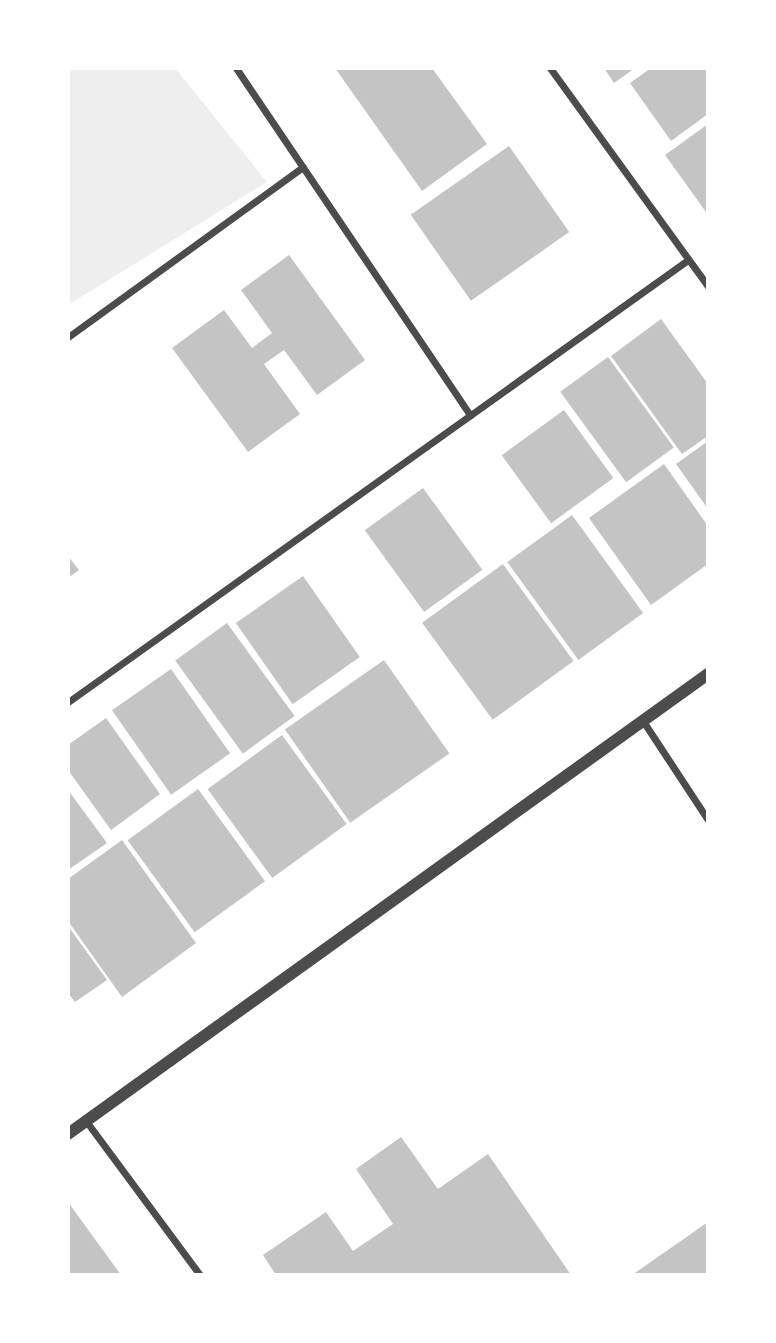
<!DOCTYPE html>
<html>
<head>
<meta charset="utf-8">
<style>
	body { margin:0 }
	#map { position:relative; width:776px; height:1343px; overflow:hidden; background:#fff; font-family:"DejaVu Sans",sans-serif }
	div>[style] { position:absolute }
	.green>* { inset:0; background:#eee }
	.building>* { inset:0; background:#c4c4c4; transform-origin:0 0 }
	.minor>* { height:7px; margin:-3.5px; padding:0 3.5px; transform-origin:3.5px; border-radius:3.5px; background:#4c4c4c }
	.tertiary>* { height:12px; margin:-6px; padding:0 6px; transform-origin:6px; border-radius:6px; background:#4c4c4c }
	span { translate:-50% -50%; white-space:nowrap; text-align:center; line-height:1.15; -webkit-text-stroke:7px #fff; paint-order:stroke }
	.frame { position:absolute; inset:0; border:70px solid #fff; pointer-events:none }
</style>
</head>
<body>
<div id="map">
	<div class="green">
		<i style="clip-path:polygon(68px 68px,175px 68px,267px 182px,68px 305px)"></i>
	</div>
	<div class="building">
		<i style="clip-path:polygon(335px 68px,432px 68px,487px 144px,422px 191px)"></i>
		<i style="clip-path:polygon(604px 68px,635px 68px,614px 83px)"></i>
		<i style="clip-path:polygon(651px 68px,708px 68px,708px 114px,671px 141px,630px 83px)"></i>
		<i style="clip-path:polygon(708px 124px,708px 211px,706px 212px,665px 155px)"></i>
		<i style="left:509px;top:146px;width:105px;height:120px;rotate:55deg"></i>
		<i style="clip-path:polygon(289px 255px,365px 360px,317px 395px,284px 350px,264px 364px,300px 414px,248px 452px,172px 348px,224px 310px,252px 348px,272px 333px,241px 290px)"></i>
		<i style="clip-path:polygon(661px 319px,708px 384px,708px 436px,682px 454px,611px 356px)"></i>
		<i style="left:608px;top:357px;width:112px;height:59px;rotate:54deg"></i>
		<i style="left:564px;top:410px;width:84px;height:77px;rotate:54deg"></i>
		<i style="clip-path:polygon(708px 441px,708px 509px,676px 464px)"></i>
		<i style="clip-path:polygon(664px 464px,708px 526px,708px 564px,651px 605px,589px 518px)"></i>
		<i style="left:423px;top:488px;width:101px;height:72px;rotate:54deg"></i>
		<i style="left:572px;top:515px;width:121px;height:80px;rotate:54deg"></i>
		<i style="clip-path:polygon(68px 556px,79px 570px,68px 578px)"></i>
		<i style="left:503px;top:564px;width:120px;height:100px;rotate:54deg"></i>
		<i style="left:303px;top:576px;width:99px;height:82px;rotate:55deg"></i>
		<i style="left:227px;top:623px;width:115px;height:64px;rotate:54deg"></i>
		<i style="left:384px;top:660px;width:114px;height:121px;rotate:55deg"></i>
		<i style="left:171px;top:669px;width:103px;height:72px;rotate:55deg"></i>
		<i style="clip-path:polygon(106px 718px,160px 794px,111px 830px,68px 770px,68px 745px)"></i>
		<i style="left:282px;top:735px;width:110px;height:92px;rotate:54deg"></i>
		<i style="left:198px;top:789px;width:114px;height:87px;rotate:54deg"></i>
		<i style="clip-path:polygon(68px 790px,107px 843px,68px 870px)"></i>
		<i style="clip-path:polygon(122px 840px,196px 943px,122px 997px,68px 921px,68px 879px)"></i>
		<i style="clip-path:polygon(68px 926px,107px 980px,75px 1002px,68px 993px)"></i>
		<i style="clip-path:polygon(401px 1137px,438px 1189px,488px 1154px,571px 1275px,276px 1275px,263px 1255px,326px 1212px,353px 1251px,393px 1224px,356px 1169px)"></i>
		<i style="clip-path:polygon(68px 1202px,121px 1275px,68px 1275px)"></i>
		<i style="clip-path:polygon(708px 1222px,708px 1275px,632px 1275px)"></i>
	</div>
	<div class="minor">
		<i style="left:236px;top:68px;width:419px;rotate:56deg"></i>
		<i style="left:550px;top:68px;width:269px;rotate:54.1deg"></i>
		<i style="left:68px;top:337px;width:290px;rotate:-35.9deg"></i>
		<i style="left:68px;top:702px;width:761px;rotate:-35.49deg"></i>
		<i style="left:643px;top:721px;width:118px;rotate:56.7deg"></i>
		<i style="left:86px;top:1121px;width:192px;rotate:53.5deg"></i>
	</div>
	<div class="tertiary">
		<i style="left:68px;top:1134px;width:788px;rotate:-35.71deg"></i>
	</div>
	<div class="frame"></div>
</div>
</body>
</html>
